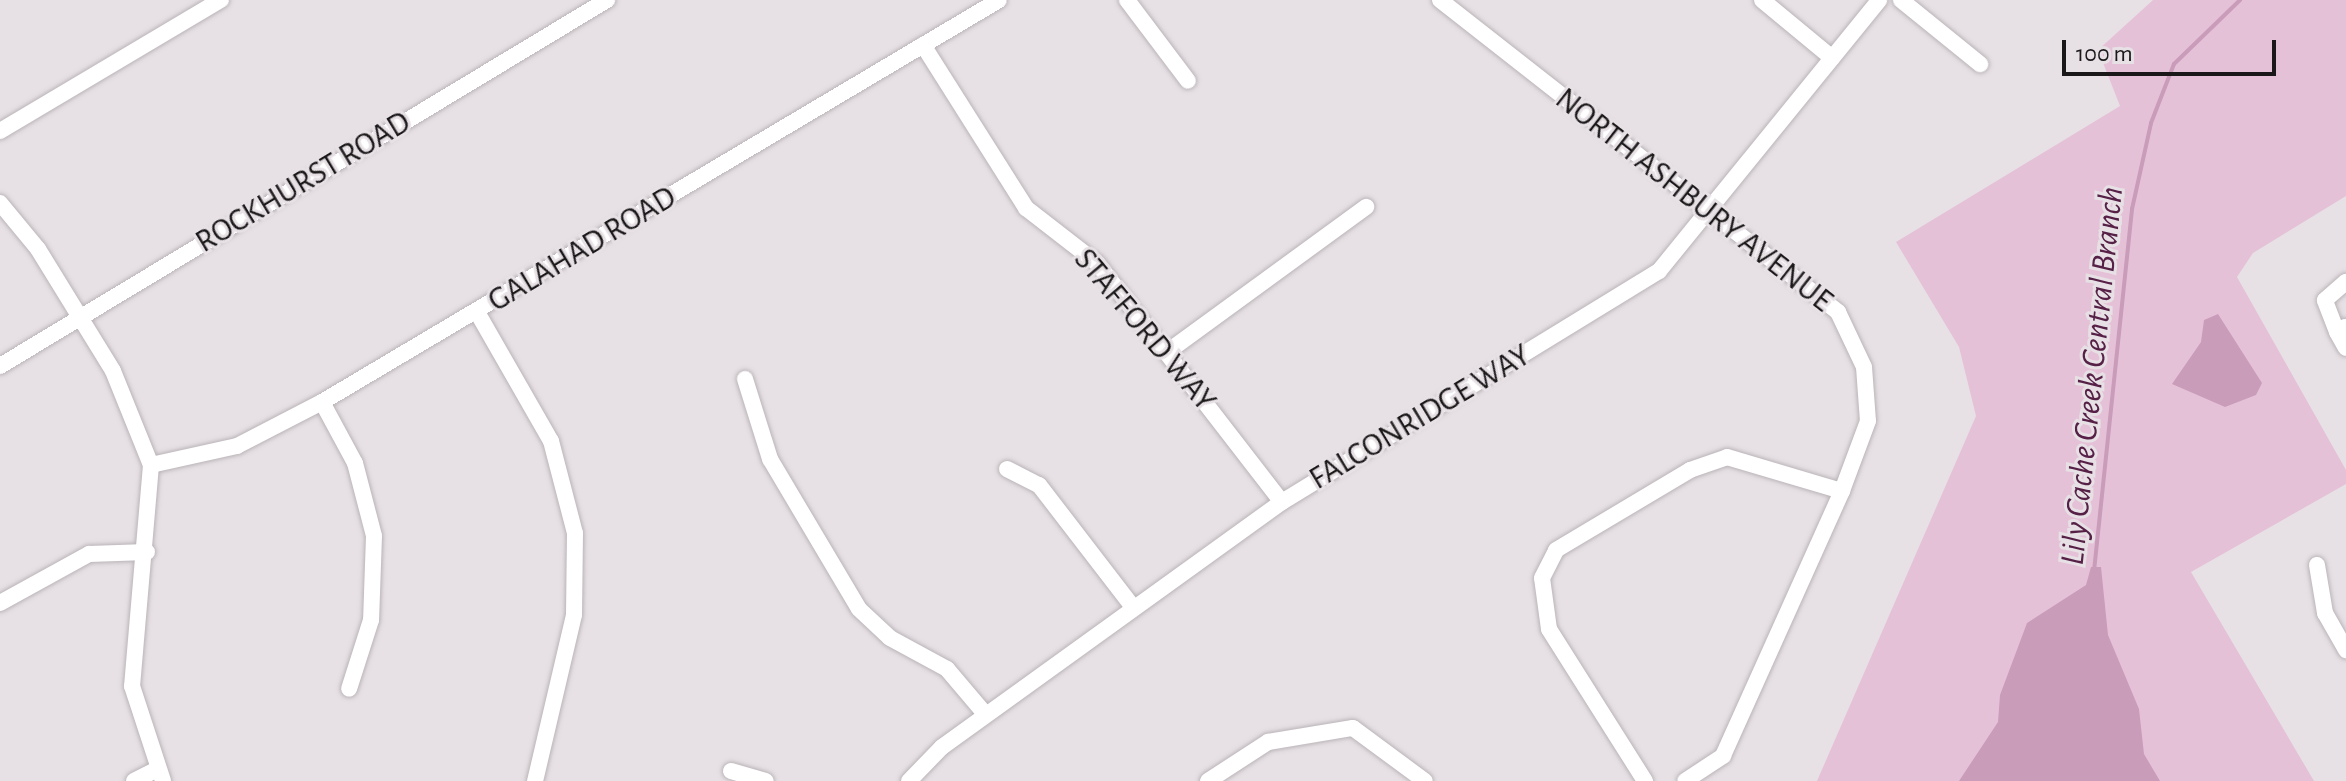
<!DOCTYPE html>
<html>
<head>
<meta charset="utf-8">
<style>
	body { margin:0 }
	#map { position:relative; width:2346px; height:781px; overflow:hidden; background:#e7e1e5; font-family:"Alegreya Sans",sans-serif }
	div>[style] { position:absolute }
	.green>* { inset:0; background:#e5c1d8 }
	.water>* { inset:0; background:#c99cba }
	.stream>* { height:4px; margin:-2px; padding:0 2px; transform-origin:2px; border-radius:2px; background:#c99cba }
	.roads { filter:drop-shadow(0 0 2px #bab4b8) drop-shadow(0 0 2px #bab4b8) }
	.minor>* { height:16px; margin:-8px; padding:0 8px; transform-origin:8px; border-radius:8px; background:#fff }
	span { translate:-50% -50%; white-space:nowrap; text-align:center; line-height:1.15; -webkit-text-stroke:6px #e7e1e5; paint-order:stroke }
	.street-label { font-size:32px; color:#1a1819 }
	.water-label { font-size:34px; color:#562047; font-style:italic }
	.scale { position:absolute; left:2062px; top:40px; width:214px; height:36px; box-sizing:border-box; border:4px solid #1a1819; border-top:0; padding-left:10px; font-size:24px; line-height:28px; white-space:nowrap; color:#1a1819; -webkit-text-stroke:6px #e7e1e5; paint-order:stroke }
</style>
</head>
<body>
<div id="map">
	<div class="green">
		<i style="clip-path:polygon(2153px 0,2346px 0,2346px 196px,2253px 253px,2237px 277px,2346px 470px,2346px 484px,2191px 572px,2314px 781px,1817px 781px,1976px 416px,1959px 347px,1896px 242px,2120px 106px,2098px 50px)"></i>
	</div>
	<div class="water">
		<i style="clip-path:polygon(2218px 314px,2262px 383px,2256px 395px,2225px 407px,2172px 384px,2201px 342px,2204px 320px)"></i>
		<i style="clip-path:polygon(2091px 567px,2101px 567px,2108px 635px,2139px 709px,2144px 754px,2160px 781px,1959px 781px,1998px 722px,2000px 695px,2027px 623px,2086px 585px)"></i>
	</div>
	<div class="stream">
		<i style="left:2094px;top:571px;width:364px;rotate:-84deg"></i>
		<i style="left:2132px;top:209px;width:88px;rotate:-77.5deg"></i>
		<i style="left:2151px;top:123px;width:63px;rotate:-68.7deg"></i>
		<i style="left:2174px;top:64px;width:92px;rotate:-44.1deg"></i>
	</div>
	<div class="roads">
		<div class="minor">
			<i style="left:1127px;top:0;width:101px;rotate:53deg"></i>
			<i style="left:1440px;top:0;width:506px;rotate:38.09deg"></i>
			<i style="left:1838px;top:312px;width:61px;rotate:64.7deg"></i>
			<i style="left:1864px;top:367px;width:54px;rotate:85.8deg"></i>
			<i style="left:1868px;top:421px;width:75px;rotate:110.4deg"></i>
			<i style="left:1842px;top:491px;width:290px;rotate:114.2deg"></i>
			<i style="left:1723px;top:756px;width:45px;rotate:146.7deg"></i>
			<i style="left:1762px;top:0;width:91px;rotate:39.6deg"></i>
			<i style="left:1901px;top:0;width:102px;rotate:39deg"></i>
			<i style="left:923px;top:45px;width:193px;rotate:57.7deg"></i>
			<i style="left:1026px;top:208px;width:90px;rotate:37.8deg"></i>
			<i style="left:1097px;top:263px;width:302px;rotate:52.3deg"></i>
			<i style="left:0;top:131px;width:257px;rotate:-30.7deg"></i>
			<i style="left:0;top:203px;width:60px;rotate:50.4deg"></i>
			<i style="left:38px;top:249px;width:143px;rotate:58.4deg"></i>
			<i style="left:113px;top:371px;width:101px;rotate:68deg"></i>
			<i style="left:151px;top:465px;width:222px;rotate:94.9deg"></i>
			<i style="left:132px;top:686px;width:100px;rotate:71.9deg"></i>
			<i style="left:477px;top:312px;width:149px;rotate:60.2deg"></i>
			<i style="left:551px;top:441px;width:95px;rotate:75.4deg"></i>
			<i style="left:575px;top:533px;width:82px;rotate:90.7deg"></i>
			<i style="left:574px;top:615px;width:171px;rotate:103.2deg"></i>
			<i style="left:2345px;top:327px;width:9px;rotate:148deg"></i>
			<i style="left:2337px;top:332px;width:18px;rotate:61deg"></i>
			<i style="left:2337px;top:332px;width:34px;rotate:-111deg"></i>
			<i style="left:2325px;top:300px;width:28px;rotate:-41deg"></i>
			<i style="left:1170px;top:350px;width:243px;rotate:-36.1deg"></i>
			<i style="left:0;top:366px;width:709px;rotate:-31.09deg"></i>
			<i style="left:745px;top:379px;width:84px;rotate:72.6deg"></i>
			<i style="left:770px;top:459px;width:174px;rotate:59.3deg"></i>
			<i style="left:859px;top:609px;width:42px;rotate:43.1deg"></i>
			<i style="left:890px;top:638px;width:65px;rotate:28.5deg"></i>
			<i style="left:947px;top:669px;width:60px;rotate:49.7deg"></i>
			<i style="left:322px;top:402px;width:69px;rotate:61.6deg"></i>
			<i style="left:355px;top:463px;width:75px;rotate:75.4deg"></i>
			<i style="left:374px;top:536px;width:84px;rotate:92deg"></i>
			<i style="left:371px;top:620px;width:72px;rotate:107.7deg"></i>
			<i style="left:151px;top:465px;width:88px;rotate:-12.5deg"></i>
			<i style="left:237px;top:446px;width:96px;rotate:-27.4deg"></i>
			<i style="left:322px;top:402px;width:787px;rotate:-30.7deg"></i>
			<i style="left:1007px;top:469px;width:36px;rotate:27deg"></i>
			<i style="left:1039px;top:485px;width:154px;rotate:52.4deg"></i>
			<i style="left:2317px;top:565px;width:49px;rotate:80.5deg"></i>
			<i style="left:2325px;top:613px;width:43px;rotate:60.4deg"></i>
			<i style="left:0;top:603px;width:102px;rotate:-28.8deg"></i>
			<i style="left:89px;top:554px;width:58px;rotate:-2deg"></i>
			<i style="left:731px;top:771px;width:36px;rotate:16deg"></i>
			<i style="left:134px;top:781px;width:25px;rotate:-27deg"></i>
			<i style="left:909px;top:781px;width:47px;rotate:-45.9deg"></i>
			<i style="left:942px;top:747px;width:419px;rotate:-35.8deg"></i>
			<i style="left:1282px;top:502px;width:442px;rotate:-31.5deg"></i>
			<i style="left:1659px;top:271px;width:349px;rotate:-50.9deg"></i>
			<i style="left:1208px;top:781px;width:72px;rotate:-33deg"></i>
			<i style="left:1268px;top:742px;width:86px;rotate:-9.4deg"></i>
			<i style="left:1353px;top:728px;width:89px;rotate:36.4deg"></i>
			<i style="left:1645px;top:781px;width:180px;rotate:-122.3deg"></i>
			<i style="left:1549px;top:629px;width:51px;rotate:-97.8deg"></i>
			<i style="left:1542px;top:578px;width:31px;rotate:-63deg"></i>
			<i style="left:1556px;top:550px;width:156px;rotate:-30.8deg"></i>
			<i style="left:1690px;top:470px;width:39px;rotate:-19deg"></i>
			<i style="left:1727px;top:457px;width:120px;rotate:16.5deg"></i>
		</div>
	</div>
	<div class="street-label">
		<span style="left:303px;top:182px;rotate:-31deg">ROCKHURST ROAD</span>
		<span style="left:1694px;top:200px;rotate:38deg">NORTH ASHBURY AVENUE</span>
		<span style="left:582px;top:249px;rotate:-31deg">GALAHAD ROAD</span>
		<span style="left:1145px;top:330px;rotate:50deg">STAFFORD WAY</span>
		<span style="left:1420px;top:417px;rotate:-31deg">FALCONRIDGE WAY</span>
	</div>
	<div class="water-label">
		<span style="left:2093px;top:376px;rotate:-84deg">Lily Cache Creek Central Branch</span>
	</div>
	<div class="scale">100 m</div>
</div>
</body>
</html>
